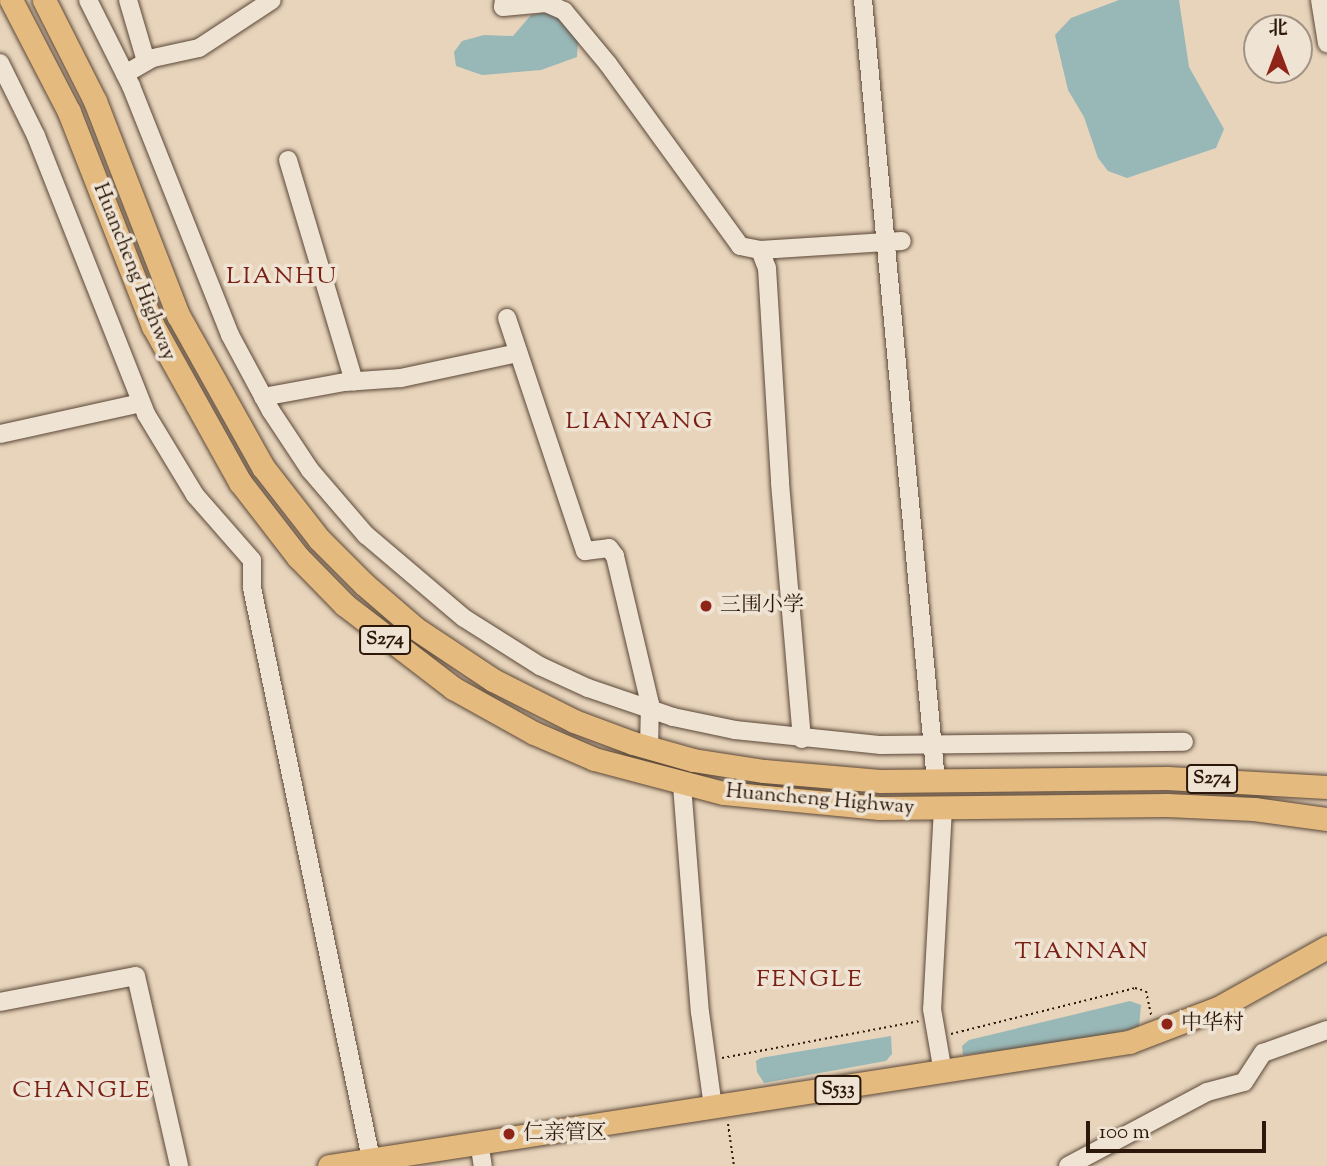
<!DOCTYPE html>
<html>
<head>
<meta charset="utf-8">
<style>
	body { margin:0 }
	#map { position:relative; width:1327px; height:1166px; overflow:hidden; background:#e7d4bb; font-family:"Sorts Mill Goudy","Noto Serif SC",serif }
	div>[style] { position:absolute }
	.water>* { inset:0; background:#98b7b7 }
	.path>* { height:2px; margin-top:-1px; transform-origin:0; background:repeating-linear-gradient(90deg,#2c180b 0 2px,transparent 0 5.5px) }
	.roads { filter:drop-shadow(0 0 2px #5b4737) drop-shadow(0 0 2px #5b4737) }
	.minor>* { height:18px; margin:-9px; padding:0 9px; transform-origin:9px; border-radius:9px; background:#efe3d3 }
	.major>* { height:23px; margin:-11.5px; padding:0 11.5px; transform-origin:11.5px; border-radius:11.5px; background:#e4ba7e }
	.dots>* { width:19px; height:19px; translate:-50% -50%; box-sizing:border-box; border:4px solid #efe3d3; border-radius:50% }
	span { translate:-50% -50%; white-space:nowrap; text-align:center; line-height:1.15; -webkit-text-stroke:7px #efe3d3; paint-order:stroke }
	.shield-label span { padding:2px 5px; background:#efe3d3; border:2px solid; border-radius:5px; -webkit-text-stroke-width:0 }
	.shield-label { font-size:19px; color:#2c180b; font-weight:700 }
	.street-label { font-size:21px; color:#2c180b }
	.poi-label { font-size:21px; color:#2c180b }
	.left { translate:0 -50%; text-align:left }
	.quarter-label { font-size:24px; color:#7a1f14; letter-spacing:2px }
	.north { position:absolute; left:1243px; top:14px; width:70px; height:70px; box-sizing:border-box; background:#efe3d3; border:2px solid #a19283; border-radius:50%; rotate:0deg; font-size:19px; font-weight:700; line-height:28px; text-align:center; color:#2c180b }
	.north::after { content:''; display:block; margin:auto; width:24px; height:32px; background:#8f2418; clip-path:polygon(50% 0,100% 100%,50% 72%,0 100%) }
	.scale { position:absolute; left:1086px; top:1121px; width:180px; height:32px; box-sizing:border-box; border:4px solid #2c180b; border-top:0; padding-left:9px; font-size:21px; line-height:24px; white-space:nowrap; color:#2c180b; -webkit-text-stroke:5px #efe3d3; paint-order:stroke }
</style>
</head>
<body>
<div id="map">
	<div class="water">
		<i style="clip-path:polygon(1119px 0,1179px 0,1189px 67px,1224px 129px,1216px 148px,1127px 178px,1108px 171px,1098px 158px,1084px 117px,1068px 90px,1055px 35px,1071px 18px)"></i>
		<i style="clip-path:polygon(552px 11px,559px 11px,578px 41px,577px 57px,541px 70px,482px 75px,456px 66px,454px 52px,462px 41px,484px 35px,513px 36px,531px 15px)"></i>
		<i style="clip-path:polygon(1130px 1001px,1141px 1005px,1139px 1027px,1072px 1043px,963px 1055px,962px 1046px,969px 1040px)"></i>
		<i style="clip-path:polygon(891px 1036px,892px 1054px,886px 1061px,764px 1083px,757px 1072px,756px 1061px,761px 1058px)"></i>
	</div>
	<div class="path">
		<i style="left:951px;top:1034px;width:190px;rotate:-14deg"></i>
		<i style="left:1135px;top:988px;width:11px;rotate:15deg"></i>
		<i style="left:1146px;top:991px;width:25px;rotate:78deg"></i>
		<i style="left:722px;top:1058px;width:200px;rotate:-10.6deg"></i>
		<i style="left:728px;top:1124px;width:42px;rotate:81.9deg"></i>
	</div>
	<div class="roads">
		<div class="minor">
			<i style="left:88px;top:0;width:96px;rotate:63.4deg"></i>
			<i style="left:131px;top:86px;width:268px;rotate:68.3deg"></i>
			<i style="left:230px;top:335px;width:86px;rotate:61.7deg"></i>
			<i style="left:271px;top:411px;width:71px;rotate:56.5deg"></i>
			<i style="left:310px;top:470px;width:86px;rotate:49.3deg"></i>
			<i style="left:366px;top:535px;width:128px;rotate:40.3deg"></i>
			<i style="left:464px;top:618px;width:90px;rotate:32.3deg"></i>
			<i style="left:540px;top:666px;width:53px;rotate:24.6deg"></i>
			<i style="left:588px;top:688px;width:90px;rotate:18.8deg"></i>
			<i style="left:673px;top:717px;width:63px;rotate:11.8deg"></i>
			<i style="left:735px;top:730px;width:147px;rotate:5.9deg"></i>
			<i style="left:881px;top:745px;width:303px;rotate:-0.6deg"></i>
			<i style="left:128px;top:0;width:64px;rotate:73.6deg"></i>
			<i style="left:504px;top:0;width:7px;rotate:98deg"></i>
			<i style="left:503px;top:7px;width:43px;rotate:-5.3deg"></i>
			<i style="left:546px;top:3px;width:20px;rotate:24deg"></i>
			<i style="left:564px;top:11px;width:69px;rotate:50.3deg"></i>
			<i style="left:608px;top:64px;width:225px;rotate:54deg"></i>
			<i style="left:740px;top:246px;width:20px;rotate:11deg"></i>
			<i style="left:760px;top:250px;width:142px;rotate:-3.6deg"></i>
			<i style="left:863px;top:0;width:784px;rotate:84.66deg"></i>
			<i style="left:1320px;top:0;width:44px;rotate:80.8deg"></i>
			<i style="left:0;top:63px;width:81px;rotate:63.7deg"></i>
			<i style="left:36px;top:136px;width:299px;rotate:68.4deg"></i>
			<i style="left:146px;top:414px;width:95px;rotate:58.8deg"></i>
			<i style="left:195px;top:495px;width:86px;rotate:48.8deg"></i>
			<i style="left:252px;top:560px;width:28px;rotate:90deg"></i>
			<i style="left:252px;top:588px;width:583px;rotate:78.23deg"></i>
			<i style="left:125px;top:74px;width:32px;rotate:-30deg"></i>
			<i style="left:153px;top:58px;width:47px;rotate:-12.3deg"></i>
			<i style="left:199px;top:48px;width:87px;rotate:-33.3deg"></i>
			<i style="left:288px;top:160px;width:231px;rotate:73.4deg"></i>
			<i style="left:760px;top:250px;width:19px;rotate:69deg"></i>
			<i style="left:767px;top:268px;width:215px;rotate:86.5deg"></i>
			<i style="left:780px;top:483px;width:257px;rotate:85.1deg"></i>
			<i style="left:507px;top:318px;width:246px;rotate:71.5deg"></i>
			<i style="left:585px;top:551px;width:24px;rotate:-7deg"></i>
			<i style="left:609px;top:548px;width:10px;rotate:53deg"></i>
			<i style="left:615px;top:556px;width:152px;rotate:76.7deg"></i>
			<i style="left:650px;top:704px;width:44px;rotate:91.3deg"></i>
			<i style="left:263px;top:397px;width:83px;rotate:-10.4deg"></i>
			<i style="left:345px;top:382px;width:56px;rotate:-4.1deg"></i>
			<i style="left:401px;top:378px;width:120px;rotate:-12.1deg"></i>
			<i style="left:0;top:434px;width:144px;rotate:-12.4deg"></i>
			<i style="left:682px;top:785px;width:228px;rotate:85.5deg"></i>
			<i style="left:700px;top:1012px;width:96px;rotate:82.2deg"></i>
			<i style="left:943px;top:808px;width:201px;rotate:93.1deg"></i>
			<i style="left:932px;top:1009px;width:65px;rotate:80.2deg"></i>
			<i style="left:0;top:1002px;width:138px;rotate:-10.8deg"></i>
			<i style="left:136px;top:976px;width:195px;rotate:77.2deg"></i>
			<i style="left:479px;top:1142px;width:24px;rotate:81deg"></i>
			<i style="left:1068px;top:1166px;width:157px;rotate:-28deg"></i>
			<i style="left:1207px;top:1092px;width:38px;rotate:-15deg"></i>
			<i style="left:1244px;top:1082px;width:35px;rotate:-57deg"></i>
			<i style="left:1263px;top:1053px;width:68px;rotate:-19.8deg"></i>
		</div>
		<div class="major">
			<i style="left:11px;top:0;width:126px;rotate:62.6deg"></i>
			<i style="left:69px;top:112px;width:230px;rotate:68.6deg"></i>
			<i style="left:153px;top:326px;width:179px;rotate:60.9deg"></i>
			<i style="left:240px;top:482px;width:95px;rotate:52.3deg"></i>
			<i style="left:298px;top:557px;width:67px;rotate:45.6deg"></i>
			<i style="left:345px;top:605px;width:136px;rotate:37.5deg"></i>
			<i style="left:453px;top:688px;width:93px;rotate:29.1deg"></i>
			<i style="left:534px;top:733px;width:65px;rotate:23.4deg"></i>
			<i style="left:594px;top:759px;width:134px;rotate:14.7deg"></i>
			<i style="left:724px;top:793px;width:156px;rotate:5.5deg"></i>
			<i style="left:879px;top:808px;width:288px;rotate:-0.6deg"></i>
			<i style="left:1167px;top:805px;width:87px;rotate:2.6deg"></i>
			<i style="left:1254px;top:809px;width:74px;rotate:7.8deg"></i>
			<i style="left:44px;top:0;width:113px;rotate:63.2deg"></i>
			<i style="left:95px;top:101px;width:230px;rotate:68.8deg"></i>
			<i style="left:178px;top:315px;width:174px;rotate:60.8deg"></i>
			<i style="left:263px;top:467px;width:91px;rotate:52.1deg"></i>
			<i style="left:319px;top:539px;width:64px;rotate:45deg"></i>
			<i style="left:364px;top:584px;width:67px;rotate:40.8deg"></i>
			<i style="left:415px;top:628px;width:94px;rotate:33.7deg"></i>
			<i style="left:493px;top:680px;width:91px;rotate:26.8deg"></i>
			<i style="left:574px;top:721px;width:63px;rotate:20.4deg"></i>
			<i style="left:633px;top:743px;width:62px;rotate:15.8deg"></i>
			<i style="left:693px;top:760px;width:72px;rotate:8.8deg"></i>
			<i style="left:764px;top:771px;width:116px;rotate:4.9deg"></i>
			<i style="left:880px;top:781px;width:287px;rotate:-0.6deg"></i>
			<i style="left:1167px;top:778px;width:160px;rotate:3.2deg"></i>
			<i style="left:329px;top:1166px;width:810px;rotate:-8.81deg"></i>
			<i style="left:1129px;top:1042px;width:95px;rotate:-20.9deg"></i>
			<i style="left:1218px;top:1008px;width:125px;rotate:-29.2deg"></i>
		</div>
	</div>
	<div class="dots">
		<i style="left:706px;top:606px;background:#8f2418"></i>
		<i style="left:1167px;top:1024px;background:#8f2418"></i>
		<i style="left:509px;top:1134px;background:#8f2418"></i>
	</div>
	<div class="shield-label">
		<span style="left:385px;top:640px">S274</span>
		<span style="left:1212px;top:779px">S274</span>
		<span style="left:838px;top:1090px">S533</span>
	</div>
	<div class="street-label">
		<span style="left:134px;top:272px;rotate:68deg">Huancheng Highway</span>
		<span style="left:820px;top:800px;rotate:5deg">Huancheng Highway</span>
	</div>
	<div class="poi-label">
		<span class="left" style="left:720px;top:606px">三围小学</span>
		<span class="left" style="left:1181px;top:1024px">中华村</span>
		<span class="left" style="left:523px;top:1134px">仁亲管区</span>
	</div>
	<div class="quarter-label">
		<span style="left:282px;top:278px">LIANHU</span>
		<span style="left:640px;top:423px">LIANYANG</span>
		<span style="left:1082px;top:953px">TIANNAN</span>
		<span style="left:810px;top:981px">FENGLE</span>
		<span style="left:82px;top:1092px">CHANGLE</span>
	</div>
	<div class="north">北</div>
	<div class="scale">100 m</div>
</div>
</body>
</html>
